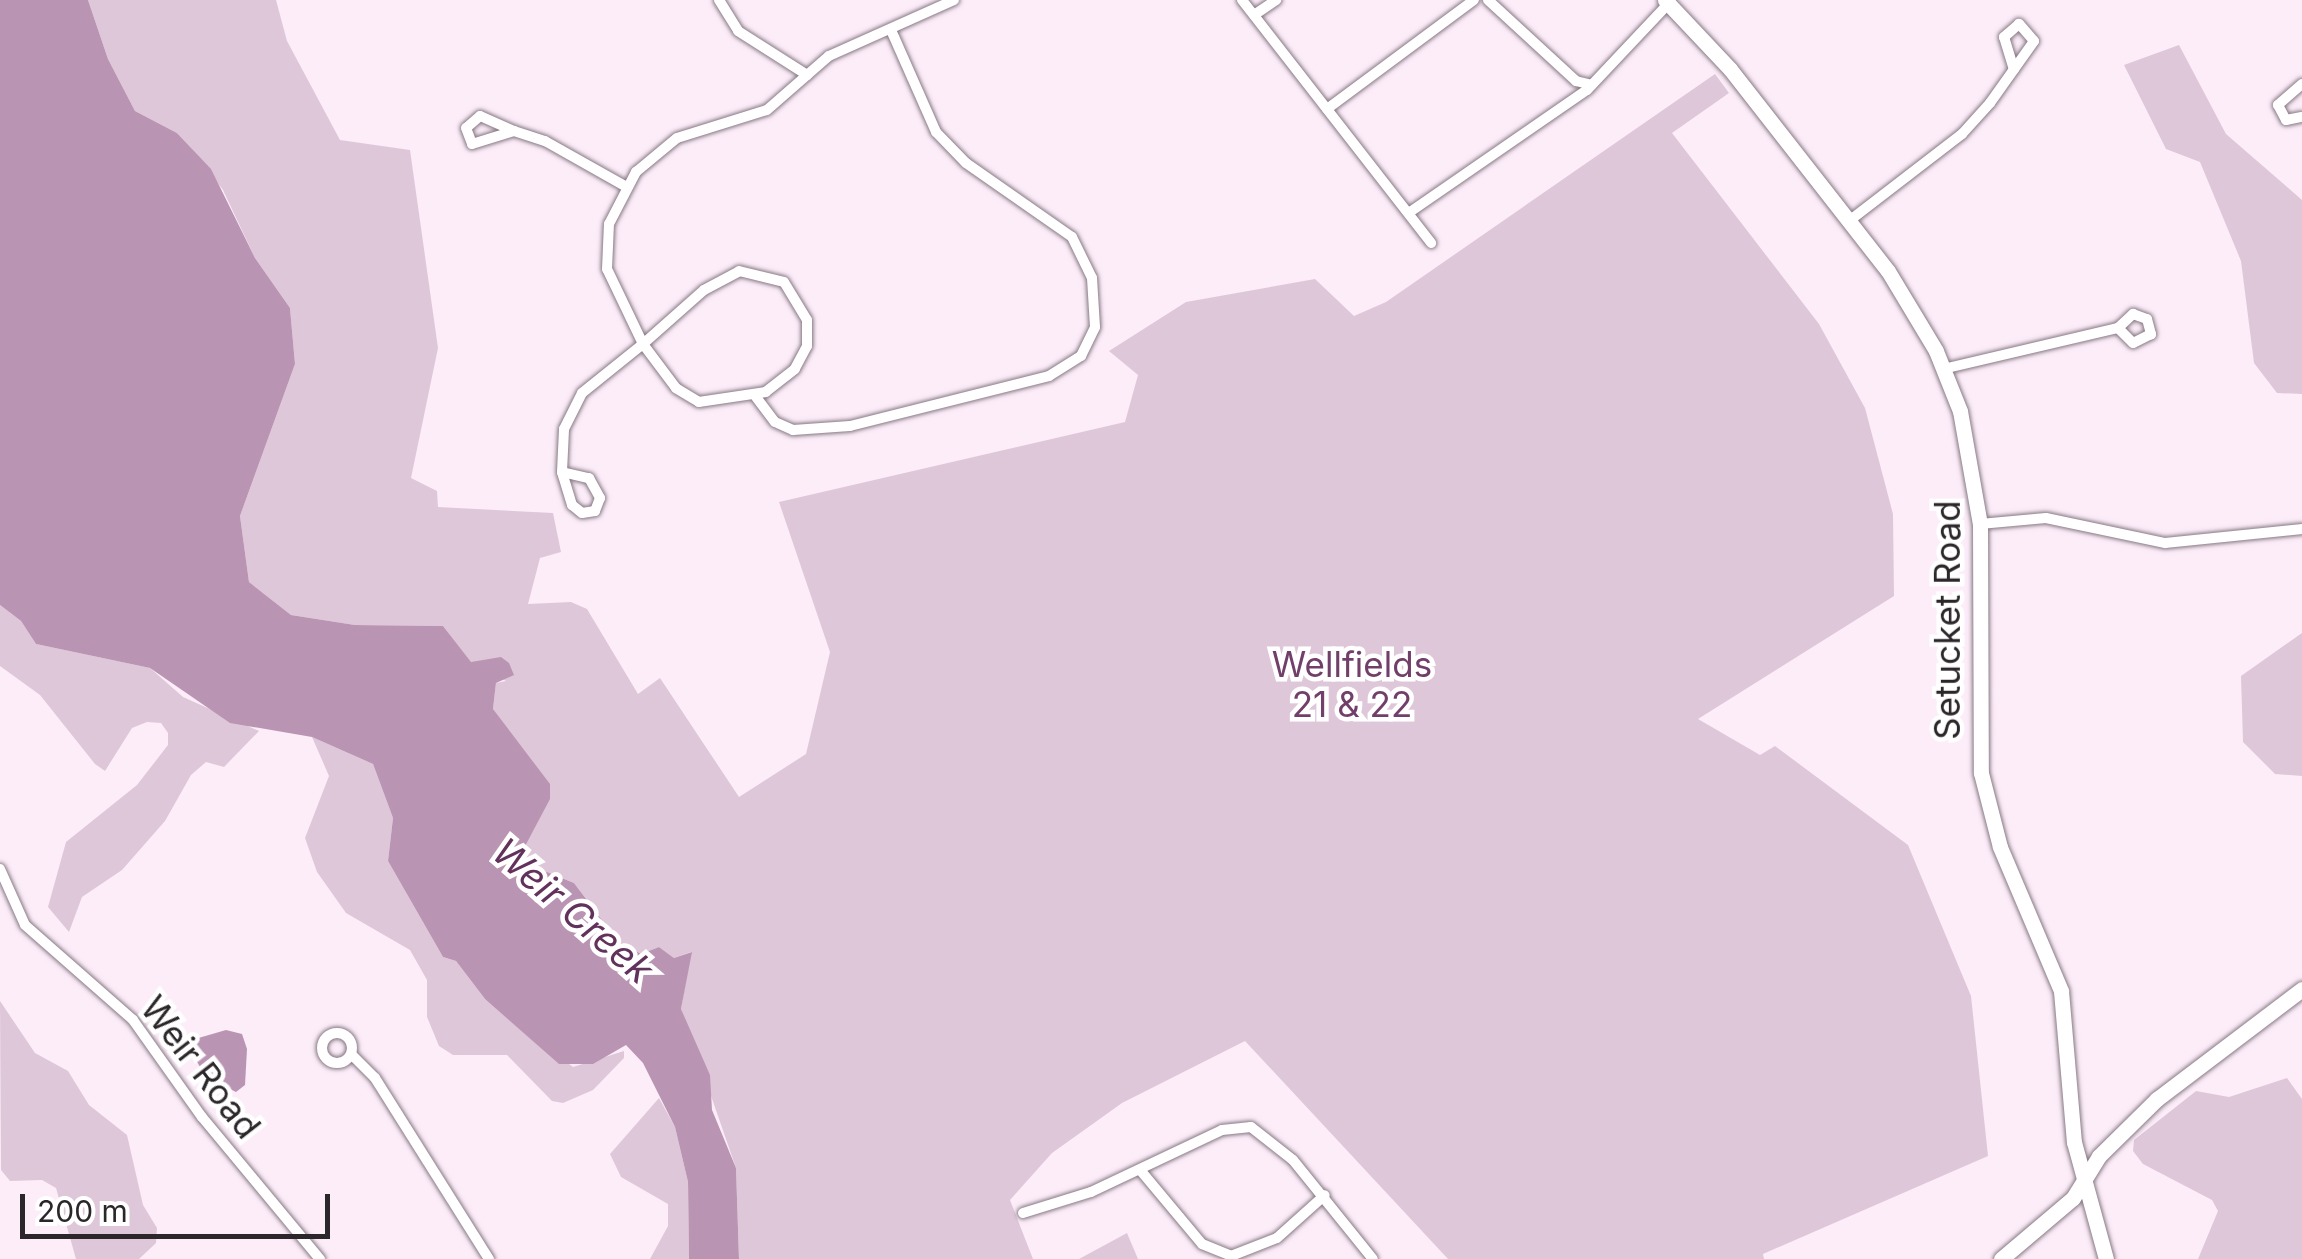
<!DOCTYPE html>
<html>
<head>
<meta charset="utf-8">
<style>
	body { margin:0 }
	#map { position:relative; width:2302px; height:1259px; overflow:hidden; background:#fcedf9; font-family:Inter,sans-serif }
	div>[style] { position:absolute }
	.green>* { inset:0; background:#dfc7da }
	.water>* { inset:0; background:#ba95b3 }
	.roads { filter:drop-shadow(0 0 2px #877984) drop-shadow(0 0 2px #877984) }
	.street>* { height:10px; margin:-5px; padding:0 5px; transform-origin:5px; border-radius:5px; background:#fff }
	.street>.ring { margin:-5px; padding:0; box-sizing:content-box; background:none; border:10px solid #fff; border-radius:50% }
	.secondary>* { height:15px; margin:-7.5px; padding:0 7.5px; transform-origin:7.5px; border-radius:7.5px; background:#fff }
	span { translate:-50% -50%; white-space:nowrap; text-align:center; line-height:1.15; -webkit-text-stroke:9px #fff; paint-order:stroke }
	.street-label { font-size:35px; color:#2b262a }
	.park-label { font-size:35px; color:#713f69 }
	.water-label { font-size:38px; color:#63325c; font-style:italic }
	.scale { position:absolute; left:20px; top:1194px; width:310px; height:45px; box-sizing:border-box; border:5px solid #2b262a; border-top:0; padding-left:12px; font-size:30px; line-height:35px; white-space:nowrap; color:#2b262a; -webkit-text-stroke:8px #fff; paint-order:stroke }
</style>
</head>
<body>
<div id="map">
	<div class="green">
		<i style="clip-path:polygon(88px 0,276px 0,287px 41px,340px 140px,410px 150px,438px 348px,411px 478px,437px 491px,438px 507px,553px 513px,561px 552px,540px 558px,528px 604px,571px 602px,587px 609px,638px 694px,660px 678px,739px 797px,806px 754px,830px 652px,779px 502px,1125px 422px,1138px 375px,1109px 351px,1186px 302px,1315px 279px,1354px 316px,1386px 302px,1715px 74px,1729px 93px,1672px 133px,1819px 324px,1865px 408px,1893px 514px,1894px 596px,1698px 719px,1760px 755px,1775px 746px,1908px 845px,1971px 996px,1988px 1156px,1763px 1254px,1764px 1259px,1448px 1259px,1245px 1041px,1122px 1103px,1052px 1153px,1010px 1200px,1033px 1259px,739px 1259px,736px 1168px,681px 1009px,691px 952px,674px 958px,659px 947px,641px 954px,617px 940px,574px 883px,530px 865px,523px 851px,528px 832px,549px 799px,493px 709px,496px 683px,506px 681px,470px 662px,443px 626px,355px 625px,291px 615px,249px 582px,240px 516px,295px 364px,290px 308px,255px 258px,223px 190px,192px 149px,177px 133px,135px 111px,108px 59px)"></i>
		<i style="clip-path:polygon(2179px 45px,2226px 134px,2302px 200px,2302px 394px,2277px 393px,2254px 363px,2241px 261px,2200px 162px,2166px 149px,2124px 65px)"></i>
		<i style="clip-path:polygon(0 605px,21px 621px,36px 644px,150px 668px,183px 697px,259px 731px,224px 767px,206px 762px,191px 775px,165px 821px,122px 870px,82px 897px,69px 932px,48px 907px,66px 842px,137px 785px,168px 745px,168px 733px,161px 723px,147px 722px,132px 728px,105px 771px,95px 764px,40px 695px,0 666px)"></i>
		<i style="clip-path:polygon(2302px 633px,2302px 776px,2275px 774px,2243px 742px,2241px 676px)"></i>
		<i style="clip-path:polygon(312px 737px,373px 764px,393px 818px,388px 861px,443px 957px,456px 961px,485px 999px,573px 1067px,624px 1051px,624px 1058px,593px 1090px,563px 1103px,552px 1101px,507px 1055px,453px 1055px,439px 1046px,427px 1017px,427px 980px,410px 950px,346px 913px,317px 872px,305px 838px,329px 776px)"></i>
		<i style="clip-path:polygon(0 1001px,35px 1053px,68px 1071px,89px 1105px,127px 1135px,143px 1205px,157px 1228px,156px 1243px,139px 1259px,76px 1259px,56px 1188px,42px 1180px,10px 1181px,1px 1170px)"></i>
		<i style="clip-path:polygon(2287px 1078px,2302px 1099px,2302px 1259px,2198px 1259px,2218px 1211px,2212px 1200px,2143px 1164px,2133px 1151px,2134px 1140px,2196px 1091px,2229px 1097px)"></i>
		<i style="clip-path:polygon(659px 1098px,675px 1127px,688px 1182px,689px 1259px,650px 1259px,668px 1226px,668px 1204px,621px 1177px,610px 1154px)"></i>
		<i style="clip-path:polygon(1127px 1233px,1138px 1259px,1079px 1259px)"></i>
	</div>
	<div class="water">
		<i style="clip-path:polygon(0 0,88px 0,108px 59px,135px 111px,177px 133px,211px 169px,255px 258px,290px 308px,295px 364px,240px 516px,249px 582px,291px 615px,355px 625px,443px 626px,471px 662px,501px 657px,509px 663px,514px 675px,496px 683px,493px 709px,550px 784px,550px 799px,523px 850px,530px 865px,574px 883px,617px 940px,641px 954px,659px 947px,674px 958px,692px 952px,681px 1009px,710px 1075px,712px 1110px,736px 1168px,739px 1259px,689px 1259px,688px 1182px,675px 1127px,643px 1063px,626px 1045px,593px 1064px,559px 1064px,485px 999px,456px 961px,443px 957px,388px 861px,393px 818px,373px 764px,312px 737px,230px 723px,150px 668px,36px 644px,21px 621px,0 605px)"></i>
		<i style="clip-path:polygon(226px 1030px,242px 1034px,247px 1049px,245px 1085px,236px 1092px,206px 1077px,190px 1050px,195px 1039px)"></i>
	</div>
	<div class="roads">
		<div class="street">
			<i style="left:719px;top:0;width:36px;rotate:58deg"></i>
			<i style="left:738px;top:31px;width:82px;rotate:32.5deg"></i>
			<i style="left:1242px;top:0;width:308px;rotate:52.1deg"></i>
			<i style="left:1488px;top:0;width:120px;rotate:42.6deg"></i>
			<i style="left:1576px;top:81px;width:16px;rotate:14deg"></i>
			<i style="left:1254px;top:15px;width:27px;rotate:-34deg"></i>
			<i style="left:2302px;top:84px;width:32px;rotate:139deg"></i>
			<i style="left:2278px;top:105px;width:17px;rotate:62deg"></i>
			<i style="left:2286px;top:120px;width:16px;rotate:-11deg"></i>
			<i style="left:1327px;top:109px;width:183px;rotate:-36.6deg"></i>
			<i style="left:514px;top:131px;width:37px;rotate:-156deg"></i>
			<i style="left:480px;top:116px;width:18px;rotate:139deg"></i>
			<i style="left:466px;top:128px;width:17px;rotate:69deg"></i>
			<i style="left:472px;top:144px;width:44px;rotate:-17.2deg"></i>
			<i style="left:514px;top:131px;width:33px;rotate:18deg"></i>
			<i style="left:545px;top:141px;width:92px;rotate:29.4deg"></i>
			<i style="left:1410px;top:212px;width:215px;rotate:-34.6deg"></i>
			<i style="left:1587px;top:90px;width:122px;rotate:-46.7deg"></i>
			<i style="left:1849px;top:221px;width:143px;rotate:-37.6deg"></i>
			<i style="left:1962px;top:134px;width:42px;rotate:-47.9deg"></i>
			<i style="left:1990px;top:103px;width:76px;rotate:-54.6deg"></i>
			<i style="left:2034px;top:41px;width:23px;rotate:-131deg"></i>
			<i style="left:2019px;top:24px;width:20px;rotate:139deg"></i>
			<i style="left:2004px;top:37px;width:34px;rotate:73deg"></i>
			<i style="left:739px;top:271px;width:46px;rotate:13.7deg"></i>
			<i style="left:784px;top:282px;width:44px;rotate:58.8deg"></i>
			<i style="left:807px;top:320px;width:26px;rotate:90deg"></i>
			<i style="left:807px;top:346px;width:26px;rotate:118deg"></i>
			<i style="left:795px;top:369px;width:37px;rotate:142deg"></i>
			<i style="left:766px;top:392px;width:68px;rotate:171.5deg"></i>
			<i style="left:699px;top:402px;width:27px;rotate:-149deg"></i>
			<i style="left:676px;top:388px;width:55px;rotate:-126.9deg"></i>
			<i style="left:643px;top:344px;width:81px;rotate:-41.5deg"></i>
			<i style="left:704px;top:290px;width:40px;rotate:-28deg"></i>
			<i style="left:1943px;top:369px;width:180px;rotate:-13.2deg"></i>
			<i style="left:2118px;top:328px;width:21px;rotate:-43deg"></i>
			<i style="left:2133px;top:314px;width:15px;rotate:20deg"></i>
			<i style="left:2147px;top:319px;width:16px;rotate:75deg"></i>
			<i style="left:2151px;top:334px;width:20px;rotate:153deg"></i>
			<i style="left:2133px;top:343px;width:21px;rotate:-135deg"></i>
			<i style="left:756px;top:397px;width:31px;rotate:53deg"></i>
			<i style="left:775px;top:422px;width:20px;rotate:24deg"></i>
			<i style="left:793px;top:430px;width:57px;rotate:-4deg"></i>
			<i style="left:850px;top:426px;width:205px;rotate:-14.1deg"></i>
			<i style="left:1049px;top:376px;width:38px;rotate:-32deg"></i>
			<i style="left:1081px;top:356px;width:32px;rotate:-64deg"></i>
			<i style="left:1095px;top:327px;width:49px;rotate:-93.5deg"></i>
			<i style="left:1092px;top:278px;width:46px;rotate:-116deg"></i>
			<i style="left:1072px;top:237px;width:129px;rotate:-145.1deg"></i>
			<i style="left:966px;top:163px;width:43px;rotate:-134.1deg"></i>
			<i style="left:936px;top:132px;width:111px;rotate:-113.8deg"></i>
			<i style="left:562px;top:472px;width:43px;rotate:-87.3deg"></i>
			<i style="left:564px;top:429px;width:40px;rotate:-63.4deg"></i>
			<i style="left:582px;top:393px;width:78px;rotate:-38.8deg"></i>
			<i style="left:643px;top:344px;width:83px;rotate:-115.6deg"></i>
			<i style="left:607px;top:269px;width:45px;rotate:-87.5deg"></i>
			<i style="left:609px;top:224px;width:59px;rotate:-62.6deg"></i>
			<i style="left:636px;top:172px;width:53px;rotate:-39.7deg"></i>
			<i style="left:677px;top:138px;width:94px;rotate:-17.3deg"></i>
			<i style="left:767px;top:110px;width:82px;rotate:-41.1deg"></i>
			<i style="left:829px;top:56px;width:137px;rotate:-24.1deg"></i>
			<i style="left:562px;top:472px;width:28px;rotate:13deg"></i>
			<i style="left:589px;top:478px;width:23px;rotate:61deg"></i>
			<i style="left:600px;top:498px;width:14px;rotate:111deg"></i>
			<i style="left:595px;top:511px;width:13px;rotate:171deg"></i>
			<i style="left:582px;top:513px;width:13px;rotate:-141deg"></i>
			<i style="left:572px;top:505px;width:34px;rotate:-107deg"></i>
			<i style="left:1980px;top:524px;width:66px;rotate:-5.2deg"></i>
			<i style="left:2046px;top:518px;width:122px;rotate:11.9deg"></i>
			<i style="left:2165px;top:543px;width:138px;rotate:-5.8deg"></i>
			<i style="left:0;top:869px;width:61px;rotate:65.9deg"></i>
			<i style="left:25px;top:925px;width:144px;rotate:41.3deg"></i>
			<i style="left:133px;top:1020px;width:119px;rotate:54.6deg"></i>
			<i style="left:202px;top:1117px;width:185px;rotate:50.3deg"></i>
			<i class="ring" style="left:322px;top:1033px;width:20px;height:20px"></i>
			<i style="left:351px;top:1054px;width:34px;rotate:45deg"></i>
			<i style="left:375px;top:1078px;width:214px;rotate:57.8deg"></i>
			<i style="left:1141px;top:1171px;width:95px;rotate:50.1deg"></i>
			<i style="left:1202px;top:1244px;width:31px;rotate:22deg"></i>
			<i style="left:1231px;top:1256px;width:49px;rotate:-21.4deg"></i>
			<i style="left:1277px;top:1238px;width:64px;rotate:-41.9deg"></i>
			<i style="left:1023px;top:1213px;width:71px;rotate:-17.2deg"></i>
			<i style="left:1091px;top:1192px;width:145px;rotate:-25.3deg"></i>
			<i style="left:1222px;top:1130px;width:29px;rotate:-6deg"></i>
			<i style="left:1251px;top:1127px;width:53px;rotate:38.2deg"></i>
			<i style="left:1293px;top:1160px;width:127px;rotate:51.1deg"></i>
		</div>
		<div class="secondary">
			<i style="left:1665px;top:0;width:95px;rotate:46.7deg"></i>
			<i style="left:1730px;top:69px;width:256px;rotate:52deg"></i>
			<i style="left:1888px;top:271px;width:93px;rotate:59deg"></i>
			<i style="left:1936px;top:351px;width:65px;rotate:68.2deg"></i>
			<i style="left:1960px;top:411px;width:115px;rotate:80deg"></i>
			<i style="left:1980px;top:524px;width:249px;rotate:89.8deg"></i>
			<i style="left:1981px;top:773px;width:76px;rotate:75.6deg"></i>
			<i style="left:2000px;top:847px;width:156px;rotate:67deg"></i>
			<i style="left:2061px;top:991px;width:152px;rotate:85.1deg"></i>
			<i style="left:2074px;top:1142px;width:121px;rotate:74.7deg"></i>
			<i style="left:2001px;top:1259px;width:94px;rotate:-40.3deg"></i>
			<i style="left:2073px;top:1198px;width:49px;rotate:-58.2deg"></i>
			<i style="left:2099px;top:1156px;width:81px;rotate:-44.5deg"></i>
			<i style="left:2157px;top:1099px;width:182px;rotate:-37.2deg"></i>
		</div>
	</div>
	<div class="street-label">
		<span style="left:1947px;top:620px;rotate:-90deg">Setucket Road</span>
		<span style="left:201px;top:1067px;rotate:52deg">Weir Road</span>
	</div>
	<div class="park-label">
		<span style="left:1352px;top:684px">Wellfields<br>21 &amp; 22</span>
	</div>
	<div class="water-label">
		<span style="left:573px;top:911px;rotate:41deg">Weir Creek</span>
	</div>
	<div class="scale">200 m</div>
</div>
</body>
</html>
